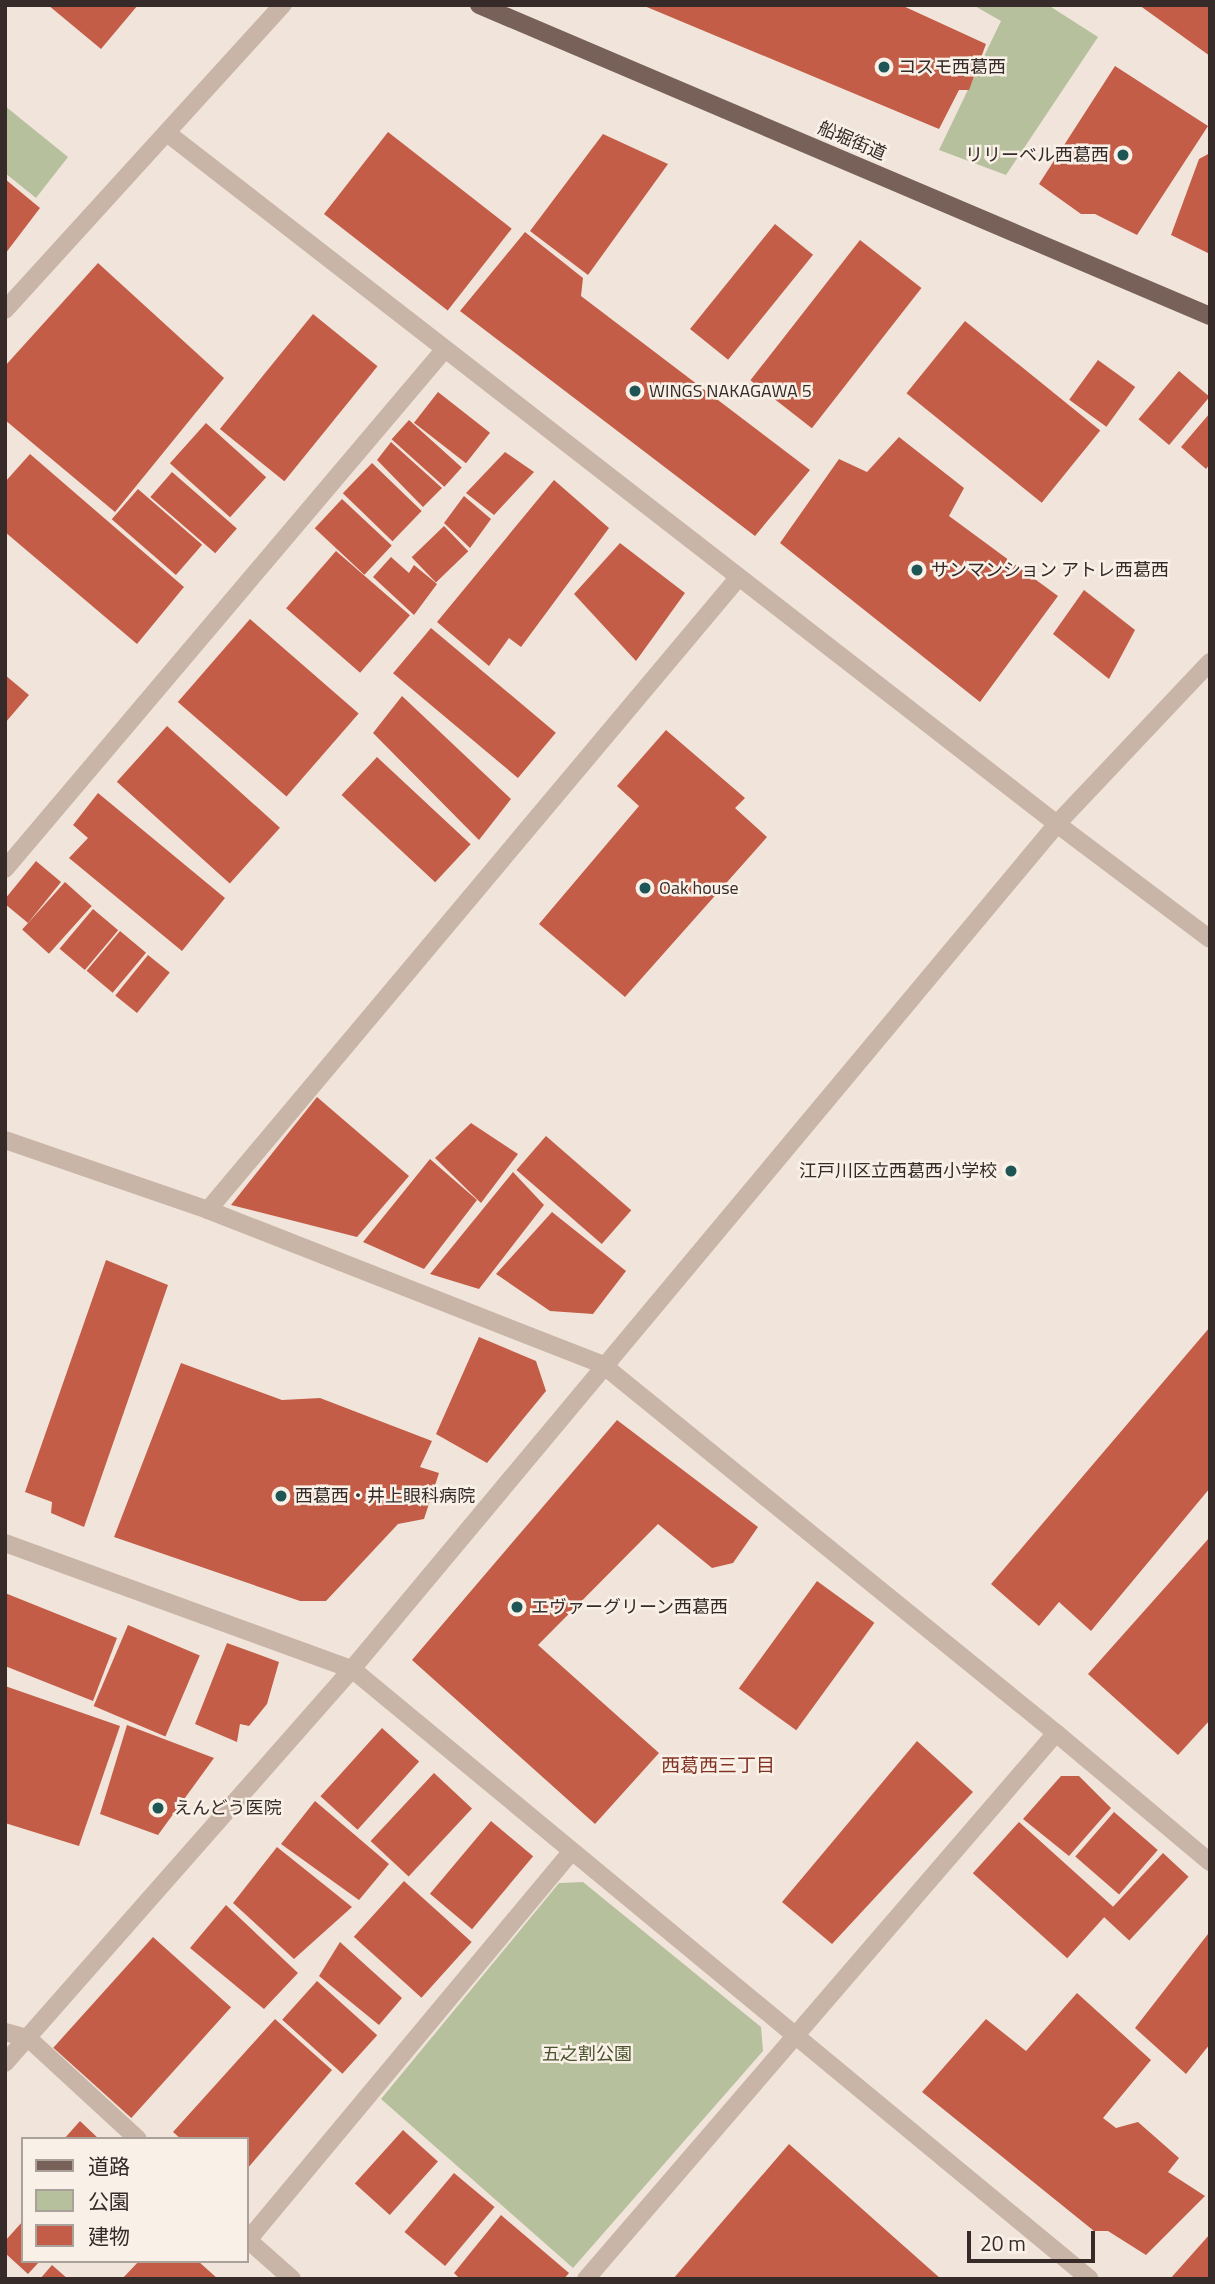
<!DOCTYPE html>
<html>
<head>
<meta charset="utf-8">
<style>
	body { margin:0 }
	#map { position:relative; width:1215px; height:2284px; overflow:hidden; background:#f1e5db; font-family:"Titillium Web","Noto Sans JP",sans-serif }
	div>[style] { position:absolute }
	.green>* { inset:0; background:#b6c09c }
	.building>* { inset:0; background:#c35d47; transform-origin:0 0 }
	.service>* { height:18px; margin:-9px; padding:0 9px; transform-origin:9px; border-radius:9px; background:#c9b5a7 }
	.minor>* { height:18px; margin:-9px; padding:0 9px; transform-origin:9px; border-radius:9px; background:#c9b5a7 }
	.tertiary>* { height:18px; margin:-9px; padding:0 9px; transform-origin:9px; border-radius:9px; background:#c9b5a7 }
	.primary>* { height:18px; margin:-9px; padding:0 9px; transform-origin:9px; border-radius:9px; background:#776159 }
	.dots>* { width:19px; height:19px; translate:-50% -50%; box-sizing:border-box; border:4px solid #f9f0e7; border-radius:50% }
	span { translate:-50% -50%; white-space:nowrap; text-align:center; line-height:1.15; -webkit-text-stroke:5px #f9f0e7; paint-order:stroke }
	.poi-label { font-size:18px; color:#362b28 }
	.left { translate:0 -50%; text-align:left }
	.right { translate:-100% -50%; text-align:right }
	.street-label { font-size:18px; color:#362b28 }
	.park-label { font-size:18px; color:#48532c }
	.neighbourhood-label { font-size:19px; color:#833323 }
	.frame { position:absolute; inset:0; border:7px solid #362b28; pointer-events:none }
	.legend { position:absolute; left:21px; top:2137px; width:228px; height:126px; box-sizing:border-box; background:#f9f0e7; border:2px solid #aba19b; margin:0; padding:9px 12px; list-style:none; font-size:21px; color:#362b28 }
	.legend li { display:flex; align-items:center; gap:14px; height:35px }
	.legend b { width:35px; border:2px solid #aba19b }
	.scale { position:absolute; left:967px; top:2231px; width:128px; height:32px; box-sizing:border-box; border:4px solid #362b28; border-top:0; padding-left:9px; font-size:21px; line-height:24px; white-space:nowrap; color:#362b28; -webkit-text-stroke:5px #f9f0e7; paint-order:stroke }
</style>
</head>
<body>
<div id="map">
	<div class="green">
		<i style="clip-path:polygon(973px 5px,1048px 5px,1098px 37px,1006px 175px,939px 150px,1001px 21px)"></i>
		<i style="clip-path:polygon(5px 106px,68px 157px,36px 198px,5px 173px)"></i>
		<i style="clip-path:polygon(583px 1882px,761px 2027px,763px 2051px,573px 2268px,381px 2099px,559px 1883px)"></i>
	</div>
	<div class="building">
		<i style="clip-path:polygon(48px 5px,138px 5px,101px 49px)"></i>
		<i style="clip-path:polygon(642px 5px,901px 5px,986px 44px,969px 90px,959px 90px,939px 129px)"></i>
		<i style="clip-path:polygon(1139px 5px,1210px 5px,1210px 56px)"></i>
		<i style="clip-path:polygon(1115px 66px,1208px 126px,1137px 235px,1095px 214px,1081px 214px,1039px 184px)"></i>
		<i style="left:388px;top:132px;width:157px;height:104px;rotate:38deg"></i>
		<i style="clip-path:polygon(603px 134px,668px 164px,588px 275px,530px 231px)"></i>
		<i style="clip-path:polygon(1210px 153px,1210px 254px,1171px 235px,1199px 159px)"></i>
		<i style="clip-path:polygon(5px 179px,40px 208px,5px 254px)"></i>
		<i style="left:775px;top:224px;width:49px;height:135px;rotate:39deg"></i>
		<i style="clip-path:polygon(525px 232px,583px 278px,581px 296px,810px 470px,755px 536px,460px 311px)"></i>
		<i style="left:860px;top:240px;width:78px;height:178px;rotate:38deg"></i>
		<i style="clip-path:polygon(98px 263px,224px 378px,115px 512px,5px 420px,5px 366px)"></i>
		<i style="left:313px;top:314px;width:83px;height:148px;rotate:39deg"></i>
		<i style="left:965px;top:321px;width:174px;height:93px;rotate:39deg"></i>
		<i style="left:1098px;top:360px;width:46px;height:49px;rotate:36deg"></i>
		<i style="left:1179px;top:371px;width:40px;height:63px;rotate:40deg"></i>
		<i style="left:438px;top:392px;width:66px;height:39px;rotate:38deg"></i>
		<i style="clip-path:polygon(1210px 413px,1210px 464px,1206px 469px,1181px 447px)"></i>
		<i style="left:409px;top:420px;width:71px;height:26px;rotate:42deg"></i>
		<i style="left:206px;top:423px;width:81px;height:54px;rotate:42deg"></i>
		<i style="clip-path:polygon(899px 437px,964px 488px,949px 516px,1058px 596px,980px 702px,780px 543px,839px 459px,867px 472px)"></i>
		<i style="clip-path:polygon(391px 442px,442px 488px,423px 507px,377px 460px)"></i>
		<i style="clip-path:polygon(505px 452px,534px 472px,494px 515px,466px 493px)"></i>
		<i style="clip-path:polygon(30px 454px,184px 587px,137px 644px,5px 532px,5px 482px)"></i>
		<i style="left:372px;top:463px;width:69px;height:42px;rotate:44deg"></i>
		<i style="left:172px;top:472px;width:86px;height:33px;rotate:41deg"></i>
		<i style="clip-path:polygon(554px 480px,609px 528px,521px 647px,509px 638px,489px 666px,437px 622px)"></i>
		<i style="left:138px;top:489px;width:85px;height:40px;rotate:41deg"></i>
		<i style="clip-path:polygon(464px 496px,491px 519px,470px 548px,444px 523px)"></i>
		<i style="left:342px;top:499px;width:68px;height:40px;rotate:43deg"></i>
		<i style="left:444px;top:526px;width:35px;height:45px;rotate:46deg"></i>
		<i style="clip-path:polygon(620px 543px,685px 593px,636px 661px,574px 594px)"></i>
		<i style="left:336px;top:551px;width:98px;height:76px;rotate:41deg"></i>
		<i style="clip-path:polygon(391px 557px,409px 573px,414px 565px,437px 584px,414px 615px,373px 577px)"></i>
		<i style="clip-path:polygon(1084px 590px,1135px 630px,1109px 679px,1053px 634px)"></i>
		<i style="left:250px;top:619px;width:144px;height:110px;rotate:41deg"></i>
		<i style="left:431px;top:628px;width:163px;height:59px;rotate:40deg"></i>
		<i style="clip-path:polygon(5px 675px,29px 695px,5px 723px)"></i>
		<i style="clip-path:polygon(402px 696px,511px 799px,479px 840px,373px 733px)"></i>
		<i style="left:167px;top:726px;width:152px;height:75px;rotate:42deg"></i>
		<i style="clip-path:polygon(666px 730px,745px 798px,735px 808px,767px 837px,625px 997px,539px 924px,639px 806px,617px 786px)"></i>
		<i style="left:377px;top:757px;width:128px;height:52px;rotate:43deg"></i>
		<i style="clip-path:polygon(98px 793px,225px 898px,182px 951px,69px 858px,88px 838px,73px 825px)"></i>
		<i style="clip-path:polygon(36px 861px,61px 882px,28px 923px,5px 904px,5px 899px)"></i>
		<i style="left:65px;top:882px;width:36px;height:64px;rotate:42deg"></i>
		<i style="left:93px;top:909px;width:33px;height:52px;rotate:40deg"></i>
		<i style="left:120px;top:931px;width:34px;height:52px;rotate:40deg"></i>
		<i style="left:148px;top:955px;width:28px;height:52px;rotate:39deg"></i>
		<i style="clip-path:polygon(317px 1097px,409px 1176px,357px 1237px,231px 1205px)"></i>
		<i style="clip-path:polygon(471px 1123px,518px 1154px,481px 1203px,435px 1158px)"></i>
		<i style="left:546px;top:1136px;width:113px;height:45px;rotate:41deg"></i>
		<i style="clip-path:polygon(430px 1159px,477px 1200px,424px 1269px,363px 1242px)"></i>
		<i style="clip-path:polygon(513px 1172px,544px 1205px,479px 1289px,430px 1274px)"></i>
		<i style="clip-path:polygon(552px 1212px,626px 1271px,593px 1314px,550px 1311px,496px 1274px)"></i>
		<i style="clip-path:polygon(106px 1260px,168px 1285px,84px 1527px,51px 1513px,52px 1502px,25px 1492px)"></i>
		<i style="clip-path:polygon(1210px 1327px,1210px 1488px,1091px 1631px,1059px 1602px,1039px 1626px,991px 1584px)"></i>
		<i style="clip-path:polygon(479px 1337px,536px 1361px,546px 1391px,487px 1463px,436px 1434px)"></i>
		<i style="clip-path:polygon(181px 1363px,282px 1400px,320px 1398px,432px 1441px,420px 1467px,439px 1473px,424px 1519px,398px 1524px,326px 1601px,300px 1601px,114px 1537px)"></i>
		<i style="clip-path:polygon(617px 1420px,758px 1527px,733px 1563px,712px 1568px,658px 1524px,538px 1645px,659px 1753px,595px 1824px,412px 1660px)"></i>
		<i style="clip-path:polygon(1210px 1537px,1210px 1720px,1178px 1755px,1088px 1674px)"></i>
		<i style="left:817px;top:1581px;width:71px;height:133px;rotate:36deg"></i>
		<i style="clip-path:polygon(5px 1593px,117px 1638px,93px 1701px,5px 1666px)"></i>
		<i style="left:128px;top:1625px;width:78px;height:88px;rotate:23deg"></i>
		<i style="clip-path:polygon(227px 1643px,279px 1662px,267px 1704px,249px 1726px,240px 1724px,237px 1742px,195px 1724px)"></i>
		<i style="clip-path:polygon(5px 1686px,120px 1726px,79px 1846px,5px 1823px)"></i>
		<i style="clip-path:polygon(127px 1725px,214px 1758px,158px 1835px,100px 1814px)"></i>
		<i style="left:382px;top:1728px;width:50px;height:92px;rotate:42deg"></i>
		<i style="clip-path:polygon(917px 1741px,973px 1792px,832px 1944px,782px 1902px)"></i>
		<i style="left:434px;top:1773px;width:52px;height:93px;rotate:43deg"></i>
		<i style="clip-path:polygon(1061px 1776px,1079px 1776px,1111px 1808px,1069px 1856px,1023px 1819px)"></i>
		<i style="clip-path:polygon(315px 1801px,389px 1864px,359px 1900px,281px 1844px)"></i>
		<i style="left:1114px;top:1812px;width:58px;height:59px;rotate:41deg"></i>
		<i style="left:491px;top:1821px;width:55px;height:95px;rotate:40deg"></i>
		<i style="left:1019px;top:1822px;width:127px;height:69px;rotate:42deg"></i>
		<i style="clip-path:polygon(277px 1847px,352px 1907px,294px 1959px,233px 1903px)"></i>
		<i style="left:1163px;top:1853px;width:35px;height:87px;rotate:43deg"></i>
		<i style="left:404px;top:1881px;width:91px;height:75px;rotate:42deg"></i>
		<i style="clip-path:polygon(226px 1905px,298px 1973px,264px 2009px,190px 1948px)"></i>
		<i style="clip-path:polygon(1208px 1934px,1210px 2044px,1186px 2074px,1135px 2028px)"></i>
		<i style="left:153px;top:1937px;width:105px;height:149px;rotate:42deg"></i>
		<i style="clip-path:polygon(340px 1942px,402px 1998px,379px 2025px,319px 1976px)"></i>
		<i style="left:317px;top:1981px;width:81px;height:52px;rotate:42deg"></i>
		<i style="clip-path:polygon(1077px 1993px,1151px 2060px,1103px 2118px,1116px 2128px,1138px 2122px,1179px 2158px,1168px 2172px,1205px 2196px,1146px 2255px,1108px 2231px,1094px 2231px,922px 2092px,986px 2019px,1026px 2051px)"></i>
		<i style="clip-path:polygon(275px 2019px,332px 2070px,247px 2169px,247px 2139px,181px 2139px,173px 2132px)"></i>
		<i style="clip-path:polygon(80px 2121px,99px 2139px,64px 2139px)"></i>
		<i style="left:403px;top:2130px;width:47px;height:72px;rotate:42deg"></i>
		<i style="clip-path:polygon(789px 2144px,941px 2279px,673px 2279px)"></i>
		<i style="left:454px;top:2173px;width:53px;height:77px;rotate:40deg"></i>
		<i style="clip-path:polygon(501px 2215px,569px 2273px,564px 2279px,460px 2279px,454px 2273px)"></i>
		<i style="clip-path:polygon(23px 2221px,23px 2261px,40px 2261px,28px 2274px,5px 2253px,5px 2241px)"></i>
		<i style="clip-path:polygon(1210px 2234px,1210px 2279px,1170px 2279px)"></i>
		<i style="clip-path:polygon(139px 2261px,198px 2261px,218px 2279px,122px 2279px)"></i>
		<i style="clip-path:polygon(52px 2265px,68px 2279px,40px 2279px)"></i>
	</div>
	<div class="service">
		<i style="left:248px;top:2240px;width:505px;rotate:-50.22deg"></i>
	</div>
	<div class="minor">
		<i style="left:1210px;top:662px;width:223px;rotate:133.4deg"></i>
		<i style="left:1057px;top:824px;width:191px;rotate:36.9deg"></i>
		<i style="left:5px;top:869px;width:680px;rotate:-49.77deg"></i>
		<i style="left:208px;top:1210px;width:826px;rotate:-50.01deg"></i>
		<i style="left:603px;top:1365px;width:584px;rotate:39.09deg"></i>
		<i style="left:1056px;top:1733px;width:201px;rotate:40deg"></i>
		<i style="left:5px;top:1543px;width:369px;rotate:20deg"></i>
		<i style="left:352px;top:1669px;width:957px;rotate:39.58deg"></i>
		<i style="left:5px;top:2032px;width:24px;rotate:15deg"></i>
		<i style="left:28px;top:2038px;width:149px;rotate:42.6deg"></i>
		<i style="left:247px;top:2239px;width:60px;rotate:41.6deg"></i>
		<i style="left:586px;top:2279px;width:720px;rotate:-49.28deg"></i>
	</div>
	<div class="tertiary">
		<i style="left:5px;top:310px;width:413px;rotate:-47.7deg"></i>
		<i style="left:5px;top:1140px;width:215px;rotate:19deg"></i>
		<i style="left:208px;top:1210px;width:424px;rotate:21.4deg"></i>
		<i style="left:5px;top:2063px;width:525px;rotate:-48.63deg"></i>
		<i style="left:352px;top:1669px;width:1100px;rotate:-50.16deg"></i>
		<i style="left:1057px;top:824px;width:1127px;rotate:-142.17deg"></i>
	</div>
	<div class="primary">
		<i style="left:479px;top:5px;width:794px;rotate:23.05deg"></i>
	</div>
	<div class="dots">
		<i style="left:884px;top:67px;background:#1e5656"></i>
		<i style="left:1123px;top:155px;background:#1e5656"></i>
		<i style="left:635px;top:391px;background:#1e5656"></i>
		<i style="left:917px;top:570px;background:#1e5656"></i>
		<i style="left:645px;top:888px;background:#1e5656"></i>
		<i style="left:1011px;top:1171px;background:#1e5656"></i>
		<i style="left:281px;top:1496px;background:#1e5656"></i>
		<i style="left:517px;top:1607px;background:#1e5656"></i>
		<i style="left:158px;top:1808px;background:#1e5656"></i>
	</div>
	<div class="poi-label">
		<span class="left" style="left:898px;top:67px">コスモ西葛西</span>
		<span class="right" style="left:1109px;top:155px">リリーベル西葛西</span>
		<span class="left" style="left:649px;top:391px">WINGS NAKAGAWA 5</span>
		<span class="left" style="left:931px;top:570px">サンマンション アトレ西葛西</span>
		<span class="left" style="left:659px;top:888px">Oak house</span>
		<span class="right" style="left:997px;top:1171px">江戸川区立西葛西小学校</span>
		<span class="left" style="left:295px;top:1496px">西葛西・井上眼科病院</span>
		<span class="left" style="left:531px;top:1607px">エヴァーグリーン西葛西</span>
		<span class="left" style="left:174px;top:1808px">えんどう医院</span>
	</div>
	<div class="street-label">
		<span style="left:852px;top:141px;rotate:23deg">船堀街道</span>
	</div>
	<div class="park-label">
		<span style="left:587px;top:2054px">五之割公園</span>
	</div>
	<div class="neighbourhood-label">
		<span style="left:718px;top:1765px">西葛西三丁目</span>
	</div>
	<div class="frame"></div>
	<ul class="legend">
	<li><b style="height:9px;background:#776159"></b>道路</li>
	<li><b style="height:19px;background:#b6c09c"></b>公園</li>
	<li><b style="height:19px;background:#c35d47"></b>建物</li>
	</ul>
	<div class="scale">20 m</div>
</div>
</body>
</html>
